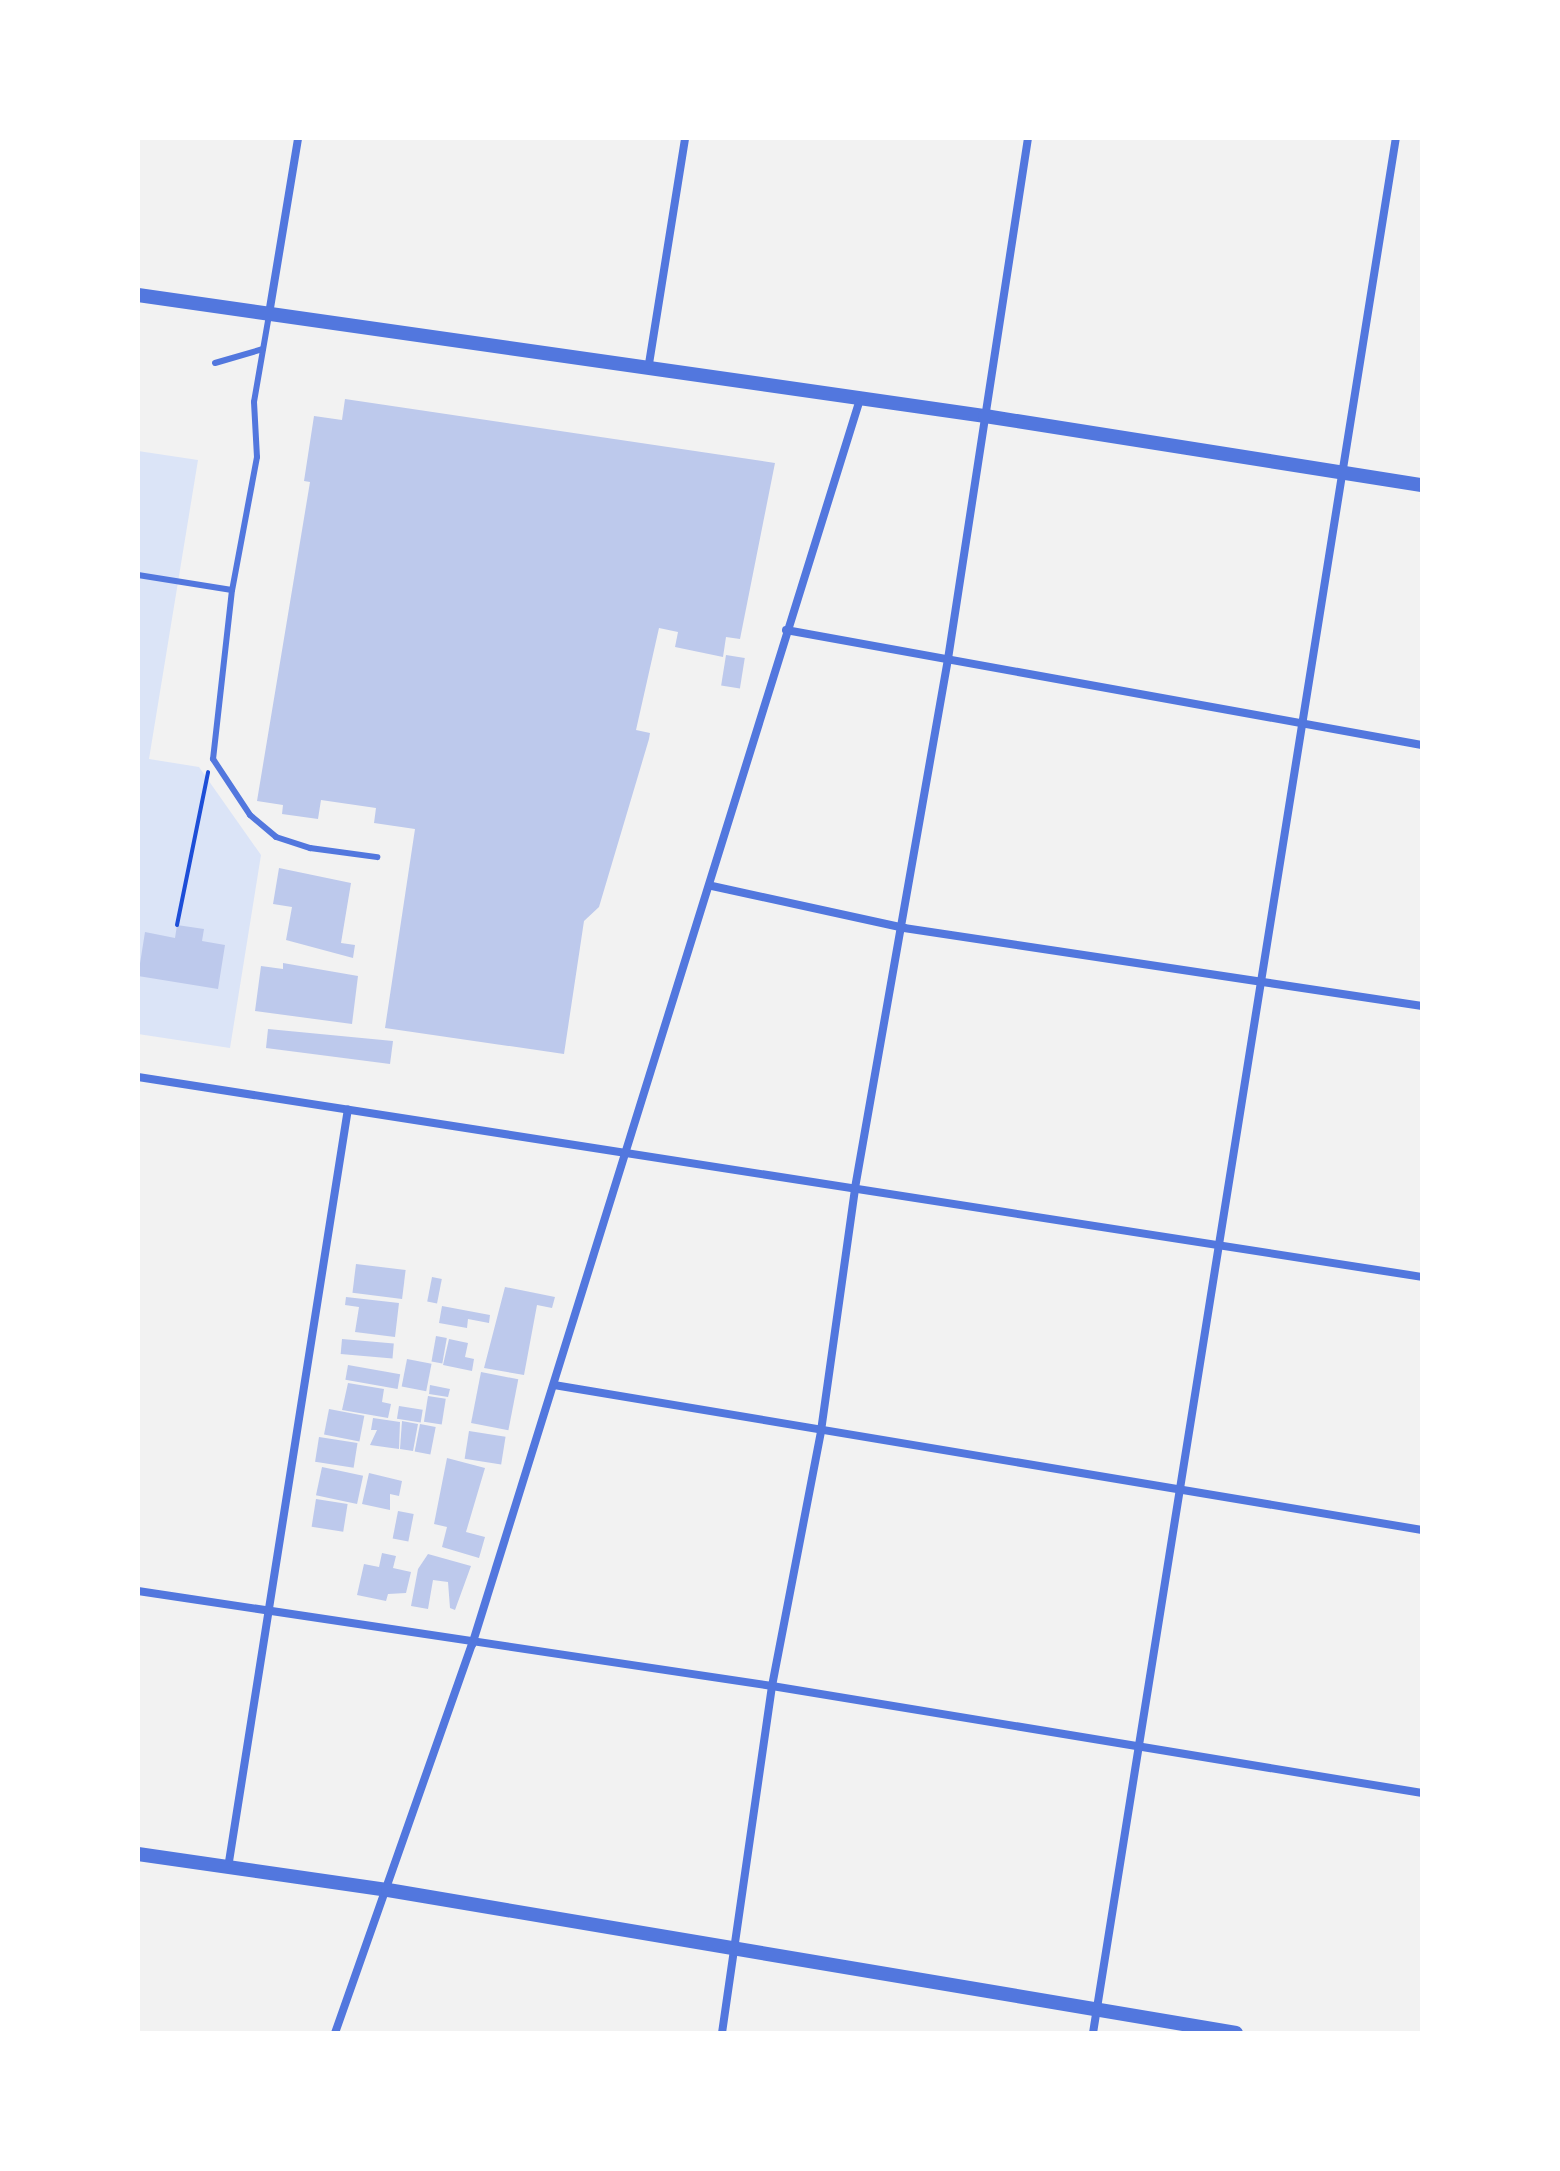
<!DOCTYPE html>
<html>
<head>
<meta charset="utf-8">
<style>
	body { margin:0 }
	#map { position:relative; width:1560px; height:2171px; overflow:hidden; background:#f2f2f2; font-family:Helvetica,sans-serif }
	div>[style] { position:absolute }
	.green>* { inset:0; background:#dbe4f7 }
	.building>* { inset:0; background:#bdc9ec; transform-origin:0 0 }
	.path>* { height:4px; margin:-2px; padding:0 2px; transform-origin:2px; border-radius:2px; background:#1d4ed8 }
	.service>* { height:6px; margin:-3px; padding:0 3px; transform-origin:3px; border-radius:3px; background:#5277de }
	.minor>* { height:8px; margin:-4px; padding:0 4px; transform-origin:4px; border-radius:4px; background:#5277de }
	.tertiary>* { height:14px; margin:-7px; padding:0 7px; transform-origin:7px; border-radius:7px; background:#5277de }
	span { translate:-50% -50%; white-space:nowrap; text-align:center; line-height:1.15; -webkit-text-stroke:8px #fff; paint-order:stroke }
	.frame { position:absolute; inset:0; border:140px solid #fff; pointer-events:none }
</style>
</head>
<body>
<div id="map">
	<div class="green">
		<i style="clip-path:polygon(138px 451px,198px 460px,149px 759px,199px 767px,261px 855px,230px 1048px,138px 1034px)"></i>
	</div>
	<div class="building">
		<i style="clip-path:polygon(345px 399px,775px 463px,740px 639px,726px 637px,723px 657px,675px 647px,678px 632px,659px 628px,636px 730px,650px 733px,649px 739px,599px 907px,584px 921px,564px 1054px,385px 1028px,415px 829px,374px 823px,376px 808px,321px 800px,318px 819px,282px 814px,283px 805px,257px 801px,310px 482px,304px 481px,314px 416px,342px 420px)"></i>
		<i style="left:726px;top:655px;width:19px;height:31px;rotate:9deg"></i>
		<i style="clip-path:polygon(279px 868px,351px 883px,341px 943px,355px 945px,353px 958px,286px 940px,292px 907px,273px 904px)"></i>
		<i style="clip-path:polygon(177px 925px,204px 929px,202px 941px,225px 945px,218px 989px,138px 976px,145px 932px,175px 938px)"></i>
		<i style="clip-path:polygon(283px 963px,358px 976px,352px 1024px,255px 1011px,261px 966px,283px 969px)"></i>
		<i style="clip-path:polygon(268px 1029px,393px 1041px,390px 1064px,266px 1048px)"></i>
		<i style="left:356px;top:1264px;width:50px;height:29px;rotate:7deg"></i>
		<i style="left:432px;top:1277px;width:10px;height:25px;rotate:11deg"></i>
		<i style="clip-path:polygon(505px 1287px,555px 1297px,552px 1308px,537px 1305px,524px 1375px,484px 1368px)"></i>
		<i style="clip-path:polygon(346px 1297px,399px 1303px,395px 1337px,355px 1332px,359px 1307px,345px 1305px)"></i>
		<i style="clip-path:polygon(442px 1306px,490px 1315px,489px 1323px,468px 1319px,467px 1328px,439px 1323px)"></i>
		<i style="left:436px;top:1336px;width:11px;height:26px;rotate:10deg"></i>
		<i style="left:342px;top:1339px;width:52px;height:15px;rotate:5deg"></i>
		<i style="clip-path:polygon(449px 1339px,468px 1343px,465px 1357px,474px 1359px,472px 1371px,443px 1365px)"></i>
		<i style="left:407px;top:1359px;width:25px;height:28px;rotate:11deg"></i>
		<i style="left:348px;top:1365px;width:53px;height:15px;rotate:10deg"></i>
		<i style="left:481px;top:1372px;width:38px;height:52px;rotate:11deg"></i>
		<i style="clip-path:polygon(348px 1383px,384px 1389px,382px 1402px,391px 1404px,388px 1418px,342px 1410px)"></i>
		<i style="clip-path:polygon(430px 1385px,450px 1389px,448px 1397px,429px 1394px)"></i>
		<i style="left:428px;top:1396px;width:18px;height:26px;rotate:9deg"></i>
		<i style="left:399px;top:1406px;width:24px;height:13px;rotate:9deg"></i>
		<i style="left:329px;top:1409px;width:36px;height:26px;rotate:11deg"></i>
		<i style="clip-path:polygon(373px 1418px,400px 1422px,399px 1449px,370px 1445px,377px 1430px,371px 1430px)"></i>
		<i style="clip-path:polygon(402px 1421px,418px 1424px,413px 1451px,400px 1449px)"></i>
		<i style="left:420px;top:1424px;width:16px;height:28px;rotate:11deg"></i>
		<i style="left:469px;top:1431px;width:37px;height:28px;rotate:9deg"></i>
		<i style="left:319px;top:1437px;width:39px;height:25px;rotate:9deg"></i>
		<i style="clip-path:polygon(447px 1458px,485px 1468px,466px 1532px,485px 1537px,479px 1558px,442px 1547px,447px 1527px,434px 1524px)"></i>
		<i style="left:322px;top:1467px;width:42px;height:29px;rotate:12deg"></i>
		<i style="clip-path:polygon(369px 1473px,402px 1481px,399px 1496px,390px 1494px,390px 1510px,362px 1504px)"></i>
		<i style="left:316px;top:1499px;width:32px;height:28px;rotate:9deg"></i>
		<i style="left:398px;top:1511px;width:16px;height:28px;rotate:11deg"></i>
		<i style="clip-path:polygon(382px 1553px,396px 1556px,393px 1568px,411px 1572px,406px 1593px,388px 1594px,386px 1601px,357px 1595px,364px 1564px,379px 1567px)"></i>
		<i style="clip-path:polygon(428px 1554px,471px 1566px,455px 1610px,450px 1608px,448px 1582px,433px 1580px,428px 1609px,411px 1606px,418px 1569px)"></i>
	</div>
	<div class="path">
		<i style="left:177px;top:925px;width:156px;rotate:-78.5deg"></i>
	</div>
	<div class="service">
		<i style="left:269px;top:315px;width:88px;rotate:99.8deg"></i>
		<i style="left:254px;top:402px;width:55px;rotate:86.9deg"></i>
		<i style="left:257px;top:457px;width:135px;rotate:100.6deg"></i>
		<i style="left:232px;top:590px;width:170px;rotate:96.4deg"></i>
		<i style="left:213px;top:759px;width:67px;rotate:56.5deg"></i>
		<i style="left:250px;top:815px;width:34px;rotate:40deg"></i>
		<i style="left:276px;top:837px;width:36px;rotate:18deg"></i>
		<i style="left:310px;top:848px;width:68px;rotate:7.7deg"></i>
		<i style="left:215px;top:363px;width:50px;rotate:-16.3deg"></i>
		<i style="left:138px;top:575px;width:95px;rotate:9.1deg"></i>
	</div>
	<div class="minor">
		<i style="left:269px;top:314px;width:178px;rotate:-80.6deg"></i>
		<i style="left:648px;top:370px;width:235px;rotate:-80.9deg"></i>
		<i style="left:786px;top:630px;width:646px;rotate:10.25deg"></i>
		<i style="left:712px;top:886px;width:197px;rotate:12.3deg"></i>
		<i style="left:904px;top:928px;width:524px;rotate:8.56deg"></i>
		<i style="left:138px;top:1077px;width:1299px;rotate:8.85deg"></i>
		<i style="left:554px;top:1385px;width:880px;rotate:9.48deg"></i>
		<i style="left:138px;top:1591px;width:641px;rotate:8.52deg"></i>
		<i style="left:772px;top:1686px;width:659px;rotate:9.35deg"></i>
		<i style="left:228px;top:1868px;width:768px;rotate:-81.02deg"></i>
		<i style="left:335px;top:2033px;width:411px;rotate:-70.6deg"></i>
		<i style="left:472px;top:1645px;width:1305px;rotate:-72.7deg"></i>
		<i style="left:722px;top:2033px;width:351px;rotate:-81.8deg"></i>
		<i style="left:772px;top:1686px;width:260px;rotate:-79.1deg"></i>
		<i style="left:821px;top:1431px;width:245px;rotate:-82deg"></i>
		<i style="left:855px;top:1188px;width:537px;rotate:-80.03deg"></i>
		<i style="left:948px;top:659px;width:527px;rotate:-81.27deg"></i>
		<i style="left:1093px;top:2033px;width:1919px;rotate:-80.92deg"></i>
	</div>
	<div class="tertiary">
		<i style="left:138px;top:295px;width:856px;rotate:8.13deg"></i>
		<i style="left:985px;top:416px;width:442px;rotate:9deg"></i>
		<i style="left:138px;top:1854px;width:253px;rotate:8.2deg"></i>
		<i style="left:388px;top:1890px;width:860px;rotate:9.57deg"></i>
	</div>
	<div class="frame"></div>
</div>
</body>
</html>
